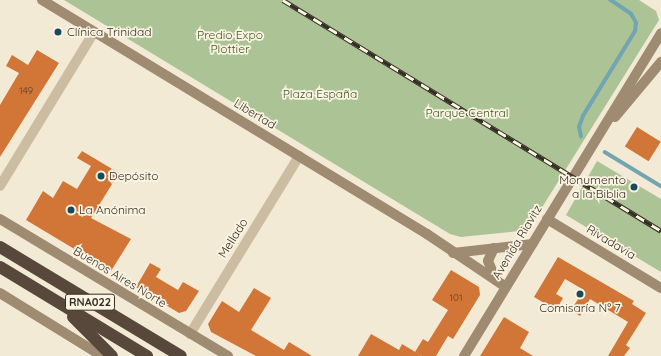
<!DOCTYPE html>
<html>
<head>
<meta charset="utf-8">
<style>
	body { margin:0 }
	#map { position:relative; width:661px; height:356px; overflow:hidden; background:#f3ead6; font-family:Quicksand,sans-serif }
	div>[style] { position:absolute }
	.green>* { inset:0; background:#abc395 }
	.stream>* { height:3.5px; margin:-1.75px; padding:0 1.75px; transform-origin:1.75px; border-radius:1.75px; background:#72a5b2 }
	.building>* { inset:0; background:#d17636; transform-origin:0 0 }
	.street>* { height:10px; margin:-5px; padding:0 5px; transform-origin:5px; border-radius:5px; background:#ccbca1 }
	.secondary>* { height:10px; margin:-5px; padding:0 5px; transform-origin:5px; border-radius:5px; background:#9f8a72 }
	.highway>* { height:12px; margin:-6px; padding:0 6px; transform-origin:6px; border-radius:6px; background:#57483b }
	.rail>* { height:4.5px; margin-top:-2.25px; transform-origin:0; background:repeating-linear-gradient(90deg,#fbf4e2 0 9px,#352d25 0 18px); box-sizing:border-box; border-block:1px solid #352d25 }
	.dots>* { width:11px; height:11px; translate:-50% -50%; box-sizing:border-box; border:2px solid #fbf4e2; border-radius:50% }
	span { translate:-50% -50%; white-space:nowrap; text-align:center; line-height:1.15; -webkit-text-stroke:3.5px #fbf4e2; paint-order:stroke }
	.number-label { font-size:10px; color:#5c3f29 }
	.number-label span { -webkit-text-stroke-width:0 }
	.shield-label span { padding:1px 3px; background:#fbf4e2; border:1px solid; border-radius:3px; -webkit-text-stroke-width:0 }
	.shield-label { font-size:11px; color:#352d25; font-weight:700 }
	.poi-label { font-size:12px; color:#352d25 }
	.left { translate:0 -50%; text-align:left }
	.right { translate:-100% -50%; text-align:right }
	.park-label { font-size:12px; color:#3c5526 }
	.street-label { font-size:12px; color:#352d25 }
</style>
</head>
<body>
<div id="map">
	<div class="green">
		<i style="clip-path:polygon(64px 0,639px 0,656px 11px,659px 20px,531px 225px,519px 231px,461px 237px,450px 234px)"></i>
		<i style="clip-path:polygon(597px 161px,661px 199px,661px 272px,566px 215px)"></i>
	</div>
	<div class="stream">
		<i style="left:581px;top:137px;width:10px;rotate:-101deg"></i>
		<i style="left:579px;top:127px;width:12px;rotate:-70deg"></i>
		<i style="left:583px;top:116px;width:100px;rotate:-58.5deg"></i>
		<i style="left:635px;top:31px;width:8px;rotate:-83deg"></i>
		<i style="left:636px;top:23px;width:10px;rotate:-119deg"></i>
		<i style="left:631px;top:14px;width:25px;rotate:-146deg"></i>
		<i style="left:605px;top:152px;width:66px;rotate:31.3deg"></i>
	</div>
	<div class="building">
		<i style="clip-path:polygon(37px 50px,59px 63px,0 157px,0 105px,19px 73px,6px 66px,12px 55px,28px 65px)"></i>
		<i style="left:637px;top:127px;width:28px;height:23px;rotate:32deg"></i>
		<i style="clip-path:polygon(82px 151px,119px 173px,91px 218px,131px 239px,111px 271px,26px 220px,43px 191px,53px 198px,63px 181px,77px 189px,91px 166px,77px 158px)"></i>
		<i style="clip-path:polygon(558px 257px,634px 301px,632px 304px,646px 313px,626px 345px,630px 348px,624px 356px,608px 356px,628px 322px,590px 299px,580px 316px,571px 310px,584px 290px,565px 279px,556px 294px,563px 298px,556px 310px,534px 297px)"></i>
		<i style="clip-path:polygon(150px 263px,161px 269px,156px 277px,178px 290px,183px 282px,199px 291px,186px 311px,179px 313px,136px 287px)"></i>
		<i style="clip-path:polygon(451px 270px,479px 287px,480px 295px,453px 339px,448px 336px,436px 356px,422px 356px,415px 352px,423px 339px,428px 342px,448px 310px,432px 300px)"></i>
		<i style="clip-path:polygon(254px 288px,271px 298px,251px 330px,284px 350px,289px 342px,312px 356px,256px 356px,211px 332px,208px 324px,222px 301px,239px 312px)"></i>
		<i style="clip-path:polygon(504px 317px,529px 332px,520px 348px,533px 356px,480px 356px)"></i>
		<i style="clip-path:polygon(371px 334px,399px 350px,402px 344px,422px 356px,358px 356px)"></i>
	</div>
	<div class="street">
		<i style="left:0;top:186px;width:180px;rotate:-58.6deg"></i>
		<i style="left:190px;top:334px;width:209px;rotate:-58.5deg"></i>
	</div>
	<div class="secondary">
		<i style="left:42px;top:0;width:451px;rotate:31.3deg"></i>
		<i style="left:427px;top:234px;width:95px;rotate:33.9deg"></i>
		<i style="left:615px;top:117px;width:72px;rotate:-50.1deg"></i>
		<i style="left:0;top:219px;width:266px;rotate:31deg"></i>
		<i style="left:547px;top:219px;width:133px;rotate:31.2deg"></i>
		<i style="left:494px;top:248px;width:14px;rotate:115deg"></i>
		<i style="left:488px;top:261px;width:21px;rotate:67deg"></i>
		<i style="left:453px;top:253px;width:80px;rotate:-6.5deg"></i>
		<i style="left:0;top:293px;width:120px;rotate:31.7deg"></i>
		<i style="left:464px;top:356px;width:378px;rotate:-58.6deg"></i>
	</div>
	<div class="highway">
		<i style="left:0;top:247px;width:211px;rotate:31.1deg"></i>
		<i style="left:0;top:267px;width:172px;rotate:31.2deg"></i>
		<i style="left:73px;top:317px;width:55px;rotate:45deg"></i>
	</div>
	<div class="rail">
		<i style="left:283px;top:0;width:443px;rotate:31.4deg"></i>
	</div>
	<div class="dots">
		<i style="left:58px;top:32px;background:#174a5a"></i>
		<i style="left:101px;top:176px;background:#174a5a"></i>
		<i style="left:634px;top:187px;background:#174a5a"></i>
		<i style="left:71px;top:210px;background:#174a5a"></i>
		<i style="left:580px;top:294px;background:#174a5a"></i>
	</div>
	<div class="number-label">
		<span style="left:26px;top:91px">149</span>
		<span style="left:456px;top:298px">101</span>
	</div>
	<div class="shield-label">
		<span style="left:90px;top:302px">RNA022</span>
	</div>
	<div class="poi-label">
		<span class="left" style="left:67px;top:32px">Clínica Trinidad</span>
		<span class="left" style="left:109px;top:176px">Depósito</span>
		<span class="right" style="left:626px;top:187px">Monumento<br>a la Biblia</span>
		<span class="left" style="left:79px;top:210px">La Anónima</span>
		<span style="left:580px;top:308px">Comisaría N° 7</span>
	</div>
	<div class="park-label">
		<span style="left:230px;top:42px">Predio Expo<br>Plottier</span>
		<span style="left:320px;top:94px">Plaza España</span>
		<span style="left:467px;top:113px">Parque Central</span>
	</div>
	<div class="street-label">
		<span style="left:255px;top:114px;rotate:31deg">Libertad</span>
		<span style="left:233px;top:238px;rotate:-58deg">Mellado</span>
		<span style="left:517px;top:242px;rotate:-59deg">Avenida Riavitz</span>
		<span style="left:611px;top:242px;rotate:31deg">Rivadavia</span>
		<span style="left:120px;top:277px;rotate:31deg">Buenos Aires Norte</span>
	</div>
</div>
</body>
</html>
